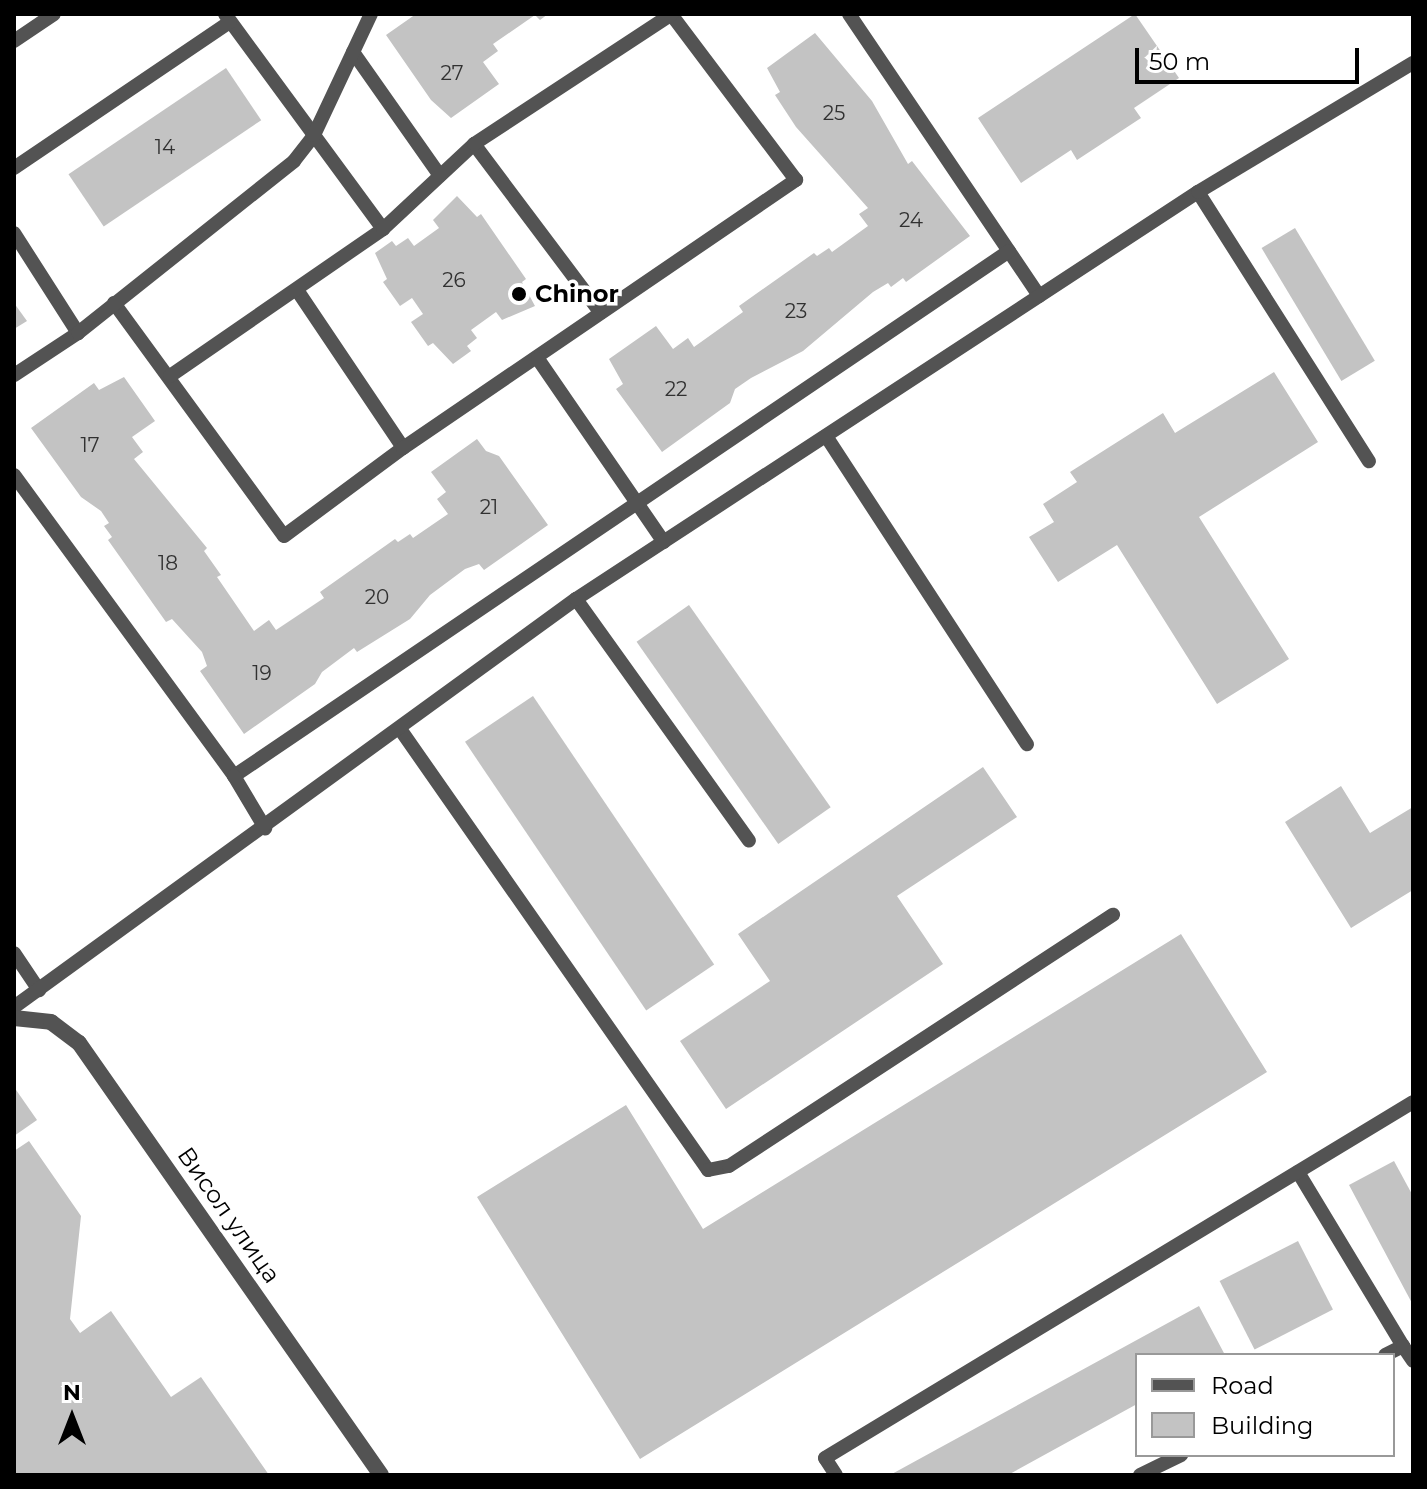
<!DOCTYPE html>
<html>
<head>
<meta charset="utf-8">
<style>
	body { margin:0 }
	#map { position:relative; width:1427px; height:1489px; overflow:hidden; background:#fff; font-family:Montserrat,sans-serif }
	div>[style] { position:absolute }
	.building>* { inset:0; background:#c3c3c3; transform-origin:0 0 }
	.service>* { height:14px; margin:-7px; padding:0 7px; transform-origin:7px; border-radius:7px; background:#535353 }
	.minor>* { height:16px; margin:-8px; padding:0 8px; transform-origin:8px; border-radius:8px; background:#535353 }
	.dots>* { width:22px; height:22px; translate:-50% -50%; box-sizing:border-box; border:4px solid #fff; border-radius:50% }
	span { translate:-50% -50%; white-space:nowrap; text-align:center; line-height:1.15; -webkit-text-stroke:7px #fff; paint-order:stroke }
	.number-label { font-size:20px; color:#313131 }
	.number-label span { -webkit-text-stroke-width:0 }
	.poi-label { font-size:24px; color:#000; font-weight:700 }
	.left { translate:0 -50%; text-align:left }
	.street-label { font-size:24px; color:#000 }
	.frame { position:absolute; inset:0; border:16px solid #000; pointer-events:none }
	.legend { position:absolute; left:1135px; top:1353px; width:260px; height:104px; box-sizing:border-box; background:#fff; border:2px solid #999; margin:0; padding:10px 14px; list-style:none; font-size:24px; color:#000 }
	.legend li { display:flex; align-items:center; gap:16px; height:40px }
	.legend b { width:40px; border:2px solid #999 }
	.north { position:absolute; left:32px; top:1377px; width:80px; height:80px; -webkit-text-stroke:6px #fff; paint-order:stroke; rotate:0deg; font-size:22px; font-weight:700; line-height:32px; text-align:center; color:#000 }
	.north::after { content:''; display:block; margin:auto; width:28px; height:36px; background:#000; clip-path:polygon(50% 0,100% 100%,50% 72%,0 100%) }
	.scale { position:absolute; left:1135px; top:48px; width:224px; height:36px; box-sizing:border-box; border:4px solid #000; border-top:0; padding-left:10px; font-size:24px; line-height:28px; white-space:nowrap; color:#000; -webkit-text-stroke:6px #fff; paint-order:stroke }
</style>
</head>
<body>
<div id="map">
	<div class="building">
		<i style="clip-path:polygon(416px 14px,548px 14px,540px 20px,535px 15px,493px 44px,498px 51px,483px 62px,499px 84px,451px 118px,431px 100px,386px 35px)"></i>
		<i style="clip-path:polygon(1135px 14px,1179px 78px,1134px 108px,1141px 118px,1077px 160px,1071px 150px,1021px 183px,978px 118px)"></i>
		<i style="clip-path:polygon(815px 33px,872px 101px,908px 164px,912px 161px,970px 236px,906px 282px,903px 278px,891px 287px,888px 283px,873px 292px,803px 351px,751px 378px,735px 389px,730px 403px,662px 452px,616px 389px,623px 384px,609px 359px,656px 326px,673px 349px,688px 338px,694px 347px,743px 312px,739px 306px,814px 253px,817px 256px,829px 248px,832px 252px,868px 226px,859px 214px,868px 208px,796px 127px,775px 95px,780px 92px,767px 68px)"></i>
		<i style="left:226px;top:68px;width:63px;height:190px;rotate:56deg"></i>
		<i style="clip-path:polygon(457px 196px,477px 217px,481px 214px,526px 279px,522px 282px,535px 306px,502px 320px,496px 312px,471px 330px,477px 338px,467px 346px,471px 351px,453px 364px,433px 343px,428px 346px,411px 322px,423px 314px,412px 298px,400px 306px,383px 282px,387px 279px,375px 253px,392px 241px,396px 246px,408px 238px,414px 246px,439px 228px,433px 220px)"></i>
		<i style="left:1295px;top:228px;width:155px;height:39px;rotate:59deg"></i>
		<i style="clip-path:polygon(14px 303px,27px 321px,14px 329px)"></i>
		<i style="clip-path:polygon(1274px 372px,1318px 442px,1199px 517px,1289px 659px,1217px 704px,1117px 545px,1058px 582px,1029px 537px,1054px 522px,1043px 504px,1077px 482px,1070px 472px,1163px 413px,1175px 433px)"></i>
		<i style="clip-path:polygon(124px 377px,155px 421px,132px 437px,143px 452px,134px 459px,207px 548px,204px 551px,221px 575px,217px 577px,254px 631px,269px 620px,276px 630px,324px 598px,320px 592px,395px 539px,398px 542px,410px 534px,413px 538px,448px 514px,437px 499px,446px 492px,431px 472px,477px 439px,486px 451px,499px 456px,548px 525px,484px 570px,479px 564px,465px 569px,430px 595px,410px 619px,357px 652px,354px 648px,322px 672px,315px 684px,244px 734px,200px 671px,207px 666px,202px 652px,172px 619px,166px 622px,108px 540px,112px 537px,104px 526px,109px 523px,101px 511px,81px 497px,31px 428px,94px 383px,99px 390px)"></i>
		<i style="left:689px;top:605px;width:247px;height:64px;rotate:55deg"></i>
		<i style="left:533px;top:696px;width:324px;height:82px;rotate:56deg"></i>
		<i style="clip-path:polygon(983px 767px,1017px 817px,897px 896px,943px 964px,726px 1109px,680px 1041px,770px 981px,738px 934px)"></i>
		<i style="clip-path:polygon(1341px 786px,1370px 833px,1413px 807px,1413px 890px,1351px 928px,1285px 822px)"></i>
		<i style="clip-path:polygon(1181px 934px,1267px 1072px,640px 1459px,477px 1197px,626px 1105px,703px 1229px)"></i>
		<i style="clip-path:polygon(14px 1087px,37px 1120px,14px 1136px)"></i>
		<i style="clip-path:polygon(29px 1141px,81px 1216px,70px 1319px,80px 1333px,111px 1311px,171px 1397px,201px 1377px,269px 1475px,14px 1475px,14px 1151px)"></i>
		<i style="clip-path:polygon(1394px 1161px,1413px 1196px,1413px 1305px,1349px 1185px)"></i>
		<i style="left:1298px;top:1241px;width:77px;height:88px;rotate:63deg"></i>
		<i style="clip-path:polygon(1199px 1306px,1225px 1355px,1137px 1355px,1137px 1404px,1008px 1475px,890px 1475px)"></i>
	</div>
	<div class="service">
		<i style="left:225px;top:14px;width:267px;rotate:53.7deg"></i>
		<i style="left:849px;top:14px;width:340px;rotate:56deg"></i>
		<i style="left:14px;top:41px;width:48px;rotate:-34deg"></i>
		<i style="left:353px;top:52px;width:151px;rotate:54.9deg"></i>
		<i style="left:474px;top:144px;width:211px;rotate:53.1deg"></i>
		<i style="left:14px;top:168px;width:261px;rotate:-34.1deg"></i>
		<i style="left:1198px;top:192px;width:319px;rotate:57.6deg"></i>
		<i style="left:14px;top:233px;width:119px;rotate:57.4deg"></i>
		<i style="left:78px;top:333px;width:77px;rotate:146.7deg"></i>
		<i style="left:297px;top:290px;width:190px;rotate:56.1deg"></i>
		<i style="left:114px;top:303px;width:288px;rotate:53.9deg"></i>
		<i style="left:284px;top:536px;width:148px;rotate:-36.5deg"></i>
		<i style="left:403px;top:448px;width:476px;rotate:-34.3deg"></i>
		<i style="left:796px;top:180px;width:208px;rotate:-127deg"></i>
		<i style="left:78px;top:333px;width:276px;rotate:-38.5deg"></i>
		<i style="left:294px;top:161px;width:33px;rotate:-52deg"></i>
		<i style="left:314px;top:135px;width:134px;rotate:-64.8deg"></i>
		<i style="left:538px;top:359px;width:222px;rotate:55.5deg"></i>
		<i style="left:170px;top:376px;width:259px;rotate:-34.6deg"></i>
		<i style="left:383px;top:229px;width:125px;rotate:-43deg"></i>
		<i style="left:474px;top:144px;width:237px;rotate:-33.3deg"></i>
		<i style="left:826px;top:436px;width:368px;rotate:56.9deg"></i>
		<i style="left:14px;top:475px;width:373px;rotate:53.8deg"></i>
		<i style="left:234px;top:776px;width:936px;rotate:-34.11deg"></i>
		<i style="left:576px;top:599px;width:297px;rotate:54.4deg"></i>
		<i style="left:400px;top:729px;width:538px;rotate:55.07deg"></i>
		<i style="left:708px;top:1170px;width:21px;rotate:-11deg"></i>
		<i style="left:729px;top:1166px;width:459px;rotate:-33.2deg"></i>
		<i style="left:234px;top:776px;width:61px;rotate:59.2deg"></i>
		<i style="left:14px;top:953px;width:45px;rotate:56deg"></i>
		<i style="left:14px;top:1007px;width:694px;rotate:-35.98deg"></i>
		<i style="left:576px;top:599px;width:743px;rotate:-33.2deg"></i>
		<i style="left:1198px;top:192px;width:251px;rotate:-31deg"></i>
		<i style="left:1298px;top:1172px;width:203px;rotate:58.9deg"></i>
		<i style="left:1403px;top:1346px;width:20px;rotate:153deg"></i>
		<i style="left:1403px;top:1346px;width:18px;rotate:56deg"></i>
		<i style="left:836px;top:1475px;width:20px;rotate:-123deg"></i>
		<i style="left:825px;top:1458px;width:687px;rotate:-31.19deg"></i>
		<i style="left:1140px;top:1475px;width:46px;rotate:-26deg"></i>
	</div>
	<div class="minor">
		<i style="left:14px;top:1018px;width:37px;rotate:6deg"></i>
		<i style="left:51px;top:1022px;width:35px;rotate:37deg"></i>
		<i style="left:79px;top:1043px;width:527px;rotate:55.04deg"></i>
	</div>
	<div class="dots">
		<i style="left:519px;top:294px;background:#000"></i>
	</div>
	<div class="number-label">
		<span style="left:452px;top:73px">27</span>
		<span style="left:834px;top:113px">25</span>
		<span style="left:165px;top:147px">14</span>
		<span style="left:911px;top:220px">24</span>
		<span style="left:454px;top:280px">26</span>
		<span style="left:796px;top:311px">23</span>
		<span style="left:676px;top:389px">22</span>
		<span style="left:90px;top:445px">17</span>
		<span style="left:489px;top:507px">21</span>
		<span style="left:168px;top:563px">18</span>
		<span style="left:377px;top:597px">20</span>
		<span style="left:262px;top:673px">19</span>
	</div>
	<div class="poi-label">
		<span class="left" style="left:535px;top:294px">Chinor</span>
	</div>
	<div class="street-label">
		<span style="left:229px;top:1215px;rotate:55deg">Висол улица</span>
	</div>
	<div class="frame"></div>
	<ul class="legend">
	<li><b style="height:10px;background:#535353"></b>Road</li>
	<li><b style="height:22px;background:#c3c3c3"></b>Building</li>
	</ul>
	<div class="north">N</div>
	<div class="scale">50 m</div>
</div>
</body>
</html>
